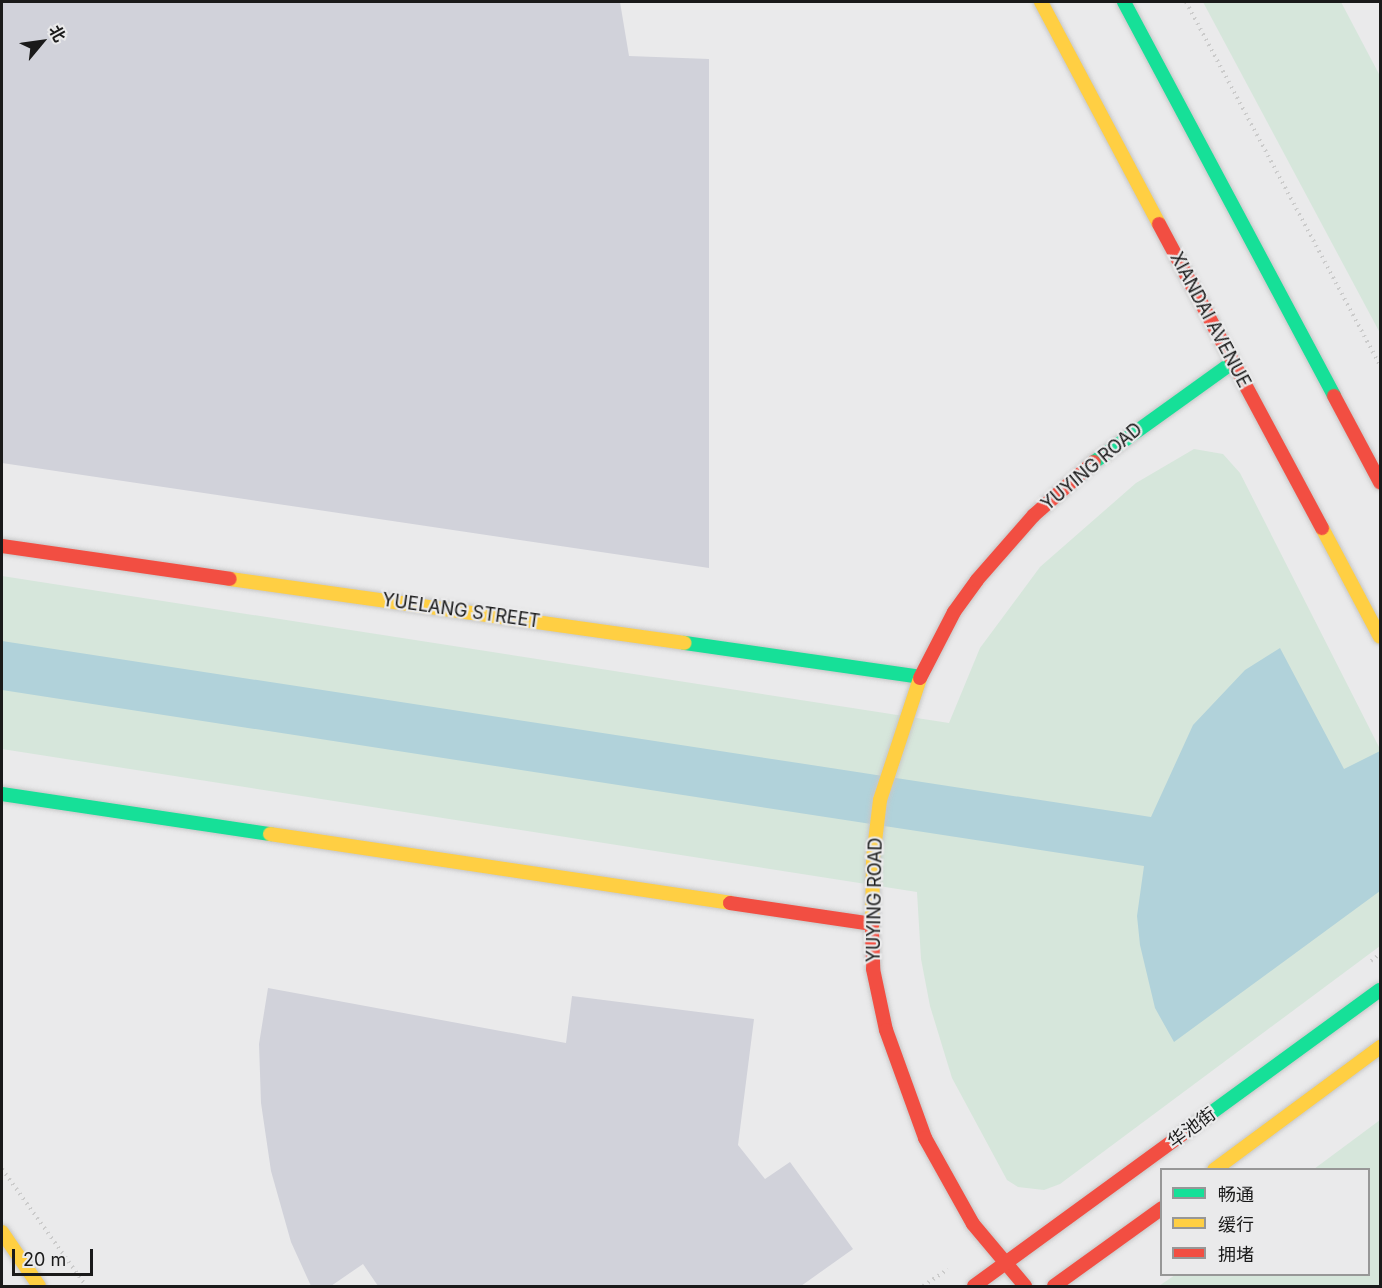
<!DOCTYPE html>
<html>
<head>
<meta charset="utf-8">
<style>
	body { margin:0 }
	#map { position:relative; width:1382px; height:1288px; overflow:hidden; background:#eaeaeb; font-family:Inter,"Noto Sans SC",sans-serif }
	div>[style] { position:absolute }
	.green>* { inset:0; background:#d6e6db }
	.water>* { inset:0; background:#b1d2da }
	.building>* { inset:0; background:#d1d2da }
	.path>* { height:4px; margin-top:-2px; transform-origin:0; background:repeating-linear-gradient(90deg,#cbcbcb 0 1.5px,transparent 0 6px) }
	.roads { filter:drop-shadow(0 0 2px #c6c6c6) drop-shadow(0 0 2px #c6c6c6) }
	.fast>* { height:14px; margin:-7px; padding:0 7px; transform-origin:7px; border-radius:7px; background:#16e098 }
	.slow>* { height:14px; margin:-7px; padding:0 7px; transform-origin:7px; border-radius:7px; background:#ffcf43 }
	.jam>* { height:14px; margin:-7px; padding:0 7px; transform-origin:7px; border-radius:7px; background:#f24e42 }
	span { translate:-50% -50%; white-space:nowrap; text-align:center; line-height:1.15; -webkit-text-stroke:4.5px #eaeaeb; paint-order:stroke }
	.street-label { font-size:18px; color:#1a1a1a }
	.frame { position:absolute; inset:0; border:3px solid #1a1a1a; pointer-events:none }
	.legend { position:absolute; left:1160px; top:1168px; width:210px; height:108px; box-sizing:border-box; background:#eaeaeb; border:2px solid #979797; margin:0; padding:8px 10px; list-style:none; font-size:18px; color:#1a1a1a }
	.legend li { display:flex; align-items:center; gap:12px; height:30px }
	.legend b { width:30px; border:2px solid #979797 }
	.north { position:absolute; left:12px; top:12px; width:60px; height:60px; -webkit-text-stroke:4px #eaeaeb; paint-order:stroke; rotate:61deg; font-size:16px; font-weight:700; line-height:24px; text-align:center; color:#1a1a1a }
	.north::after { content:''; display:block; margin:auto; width:21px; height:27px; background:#1a1a1a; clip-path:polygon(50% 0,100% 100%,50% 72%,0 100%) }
	.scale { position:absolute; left:12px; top:1249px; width:81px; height:27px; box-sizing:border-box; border:3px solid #1a1a1a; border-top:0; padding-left:8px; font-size:18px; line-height:21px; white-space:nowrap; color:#1a1a1a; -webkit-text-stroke:4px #eaeaeb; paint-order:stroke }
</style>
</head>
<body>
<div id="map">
	<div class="green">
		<i style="clip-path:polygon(1203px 2px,1341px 2px,1380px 76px,1380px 333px)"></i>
		<i style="clip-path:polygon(1194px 449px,1223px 454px,1240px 473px,1380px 749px,1380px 946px,1060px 1184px,1044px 1190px,1018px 1187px,1007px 1180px,952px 1078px,930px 1006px,921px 959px,917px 892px,2px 749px,2px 576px,949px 723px,980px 648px,1040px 567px,1136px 483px)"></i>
		<i style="clip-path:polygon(1380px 1120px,1380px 1286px,1159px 1286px,1175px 1275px,1368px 1274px,1368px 1170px,1314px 1169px)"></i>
	</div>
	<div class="water">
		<i style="clip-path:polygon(2px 641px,1151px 817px,1193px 725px,1245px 670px,1280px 648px,1344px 769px,1380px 751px,1380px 891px,1174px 1042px,1155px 1008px,1140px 945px,1137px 916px,1144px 866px,2px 690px)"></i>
	</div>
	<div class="building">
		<i style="clip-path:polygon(2px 2px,620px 2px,629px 56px,709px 59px,709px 568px,2px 463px)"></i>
		<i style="clip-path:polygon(268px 988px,566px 1043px,572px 996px,754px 1019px,738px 1145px,765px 1179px,790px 1162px,853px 1249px,801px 1286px,378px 1286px,363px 1264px,331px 1286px,311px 1286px,291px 1242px,271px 1171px,261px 1103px,259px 1044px)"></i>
	</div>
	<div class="path">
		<i style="left:1186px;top:2px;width:412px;rotate:61.9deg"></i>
		<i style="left:1371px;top:961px;width:11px;rotate:-38deg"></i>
		<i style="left:2px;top:1169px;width:144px;rotate:54.3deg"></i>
		<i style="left:923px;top:1286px;width:30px;rotate:-34deg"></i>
	</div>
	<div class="roads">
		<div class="fast">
			<i style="left:1124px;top:2px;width:446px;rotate:61.9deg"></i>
			<i style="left:1094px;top:462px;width:170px;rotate:-35.7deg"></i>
			<i style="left:685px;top:643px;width:237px;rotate:8.2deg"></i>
			<i style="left:2px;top:794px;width:271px;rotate:8.5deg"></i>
			<i style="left:1185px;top:1132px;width:241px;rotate:-36.1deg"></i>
		</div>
		<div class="slow">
			<i style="left:1041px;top:2px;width:251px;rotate:62deg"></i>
			<i style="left:1322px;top:528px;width:123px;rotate:62deg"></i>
			<i style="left:230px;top:579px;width:459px;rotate:8deg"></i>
			<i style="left:270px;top:834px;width:465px;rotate:8.5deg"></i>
			<i style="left:872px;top:932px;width:74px;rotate:-89.2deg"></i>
			<i style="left:873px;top:858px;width:58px;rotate:-83.1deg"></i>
			<i style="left:880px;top:800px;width:128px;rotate:-71.8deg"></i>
			<i style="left:1214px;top:1170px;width:207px;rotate:-36.5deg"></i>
			<i style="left:2px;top:1232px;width:65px;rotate:55.6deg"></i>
		</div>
		<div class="jam">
			<i style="left:1159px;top:224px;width:345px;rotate:61.8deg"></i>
			<i style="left:1334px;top:396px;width:98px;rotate:61.9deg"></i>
			<i style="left:2px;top:546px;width:230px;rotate:8.2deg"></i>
			<i style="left:920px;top:678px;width:74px;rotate:-62.7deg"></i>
			<i style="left:954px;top:612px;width:39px;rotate:-54deg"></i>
			<i style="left:977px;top:580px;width:86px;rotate:-48.8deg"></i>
			<i style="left:1034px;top:515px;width:80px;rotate:-41.5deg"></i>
			<i style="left:730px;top:903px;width:144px;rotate:8.4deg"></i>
			<i style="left:872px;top:932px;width:37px;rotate:88deg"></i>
			<i style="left:873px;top:969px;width:62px;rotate:78deg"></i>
			<i style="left:886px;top:1030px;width:115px;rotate:70.1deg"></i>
			<i style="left:925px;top:1138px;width:98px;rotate:60.8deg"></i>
			<i style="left:973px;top:1224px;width:81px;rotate:50deg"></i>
			<i style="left:974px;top:1286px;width:261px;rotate:-36.1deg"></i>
			<i style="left:1054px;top:1286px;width:133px;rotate:-35.8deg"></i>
		</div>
	</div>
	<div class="street-label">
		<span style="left:1210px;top:320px;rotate:62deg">XIANDAI AVENUE</span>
		<span style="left:1092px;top:467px;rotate:-40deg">YUYING ROAD</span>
		<span style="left:461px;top:611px;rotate:8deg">YUELANG STREET</span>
		<span style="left:875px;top:900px;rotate:-89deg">YUYING ROAD</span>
		<span style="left:1192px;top:1128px;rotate:-36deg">华池街</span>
	</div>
	<div class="frame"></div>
	<ul class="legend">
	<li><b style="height:8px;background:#16e098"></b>畅通</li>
	<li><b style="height:8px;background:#ffcf43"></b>缓行</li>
	<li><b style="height:8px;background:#f24e42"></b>拥堵</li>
	</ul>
	<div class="north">北</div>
	<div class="scale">20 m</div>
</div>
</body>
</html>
